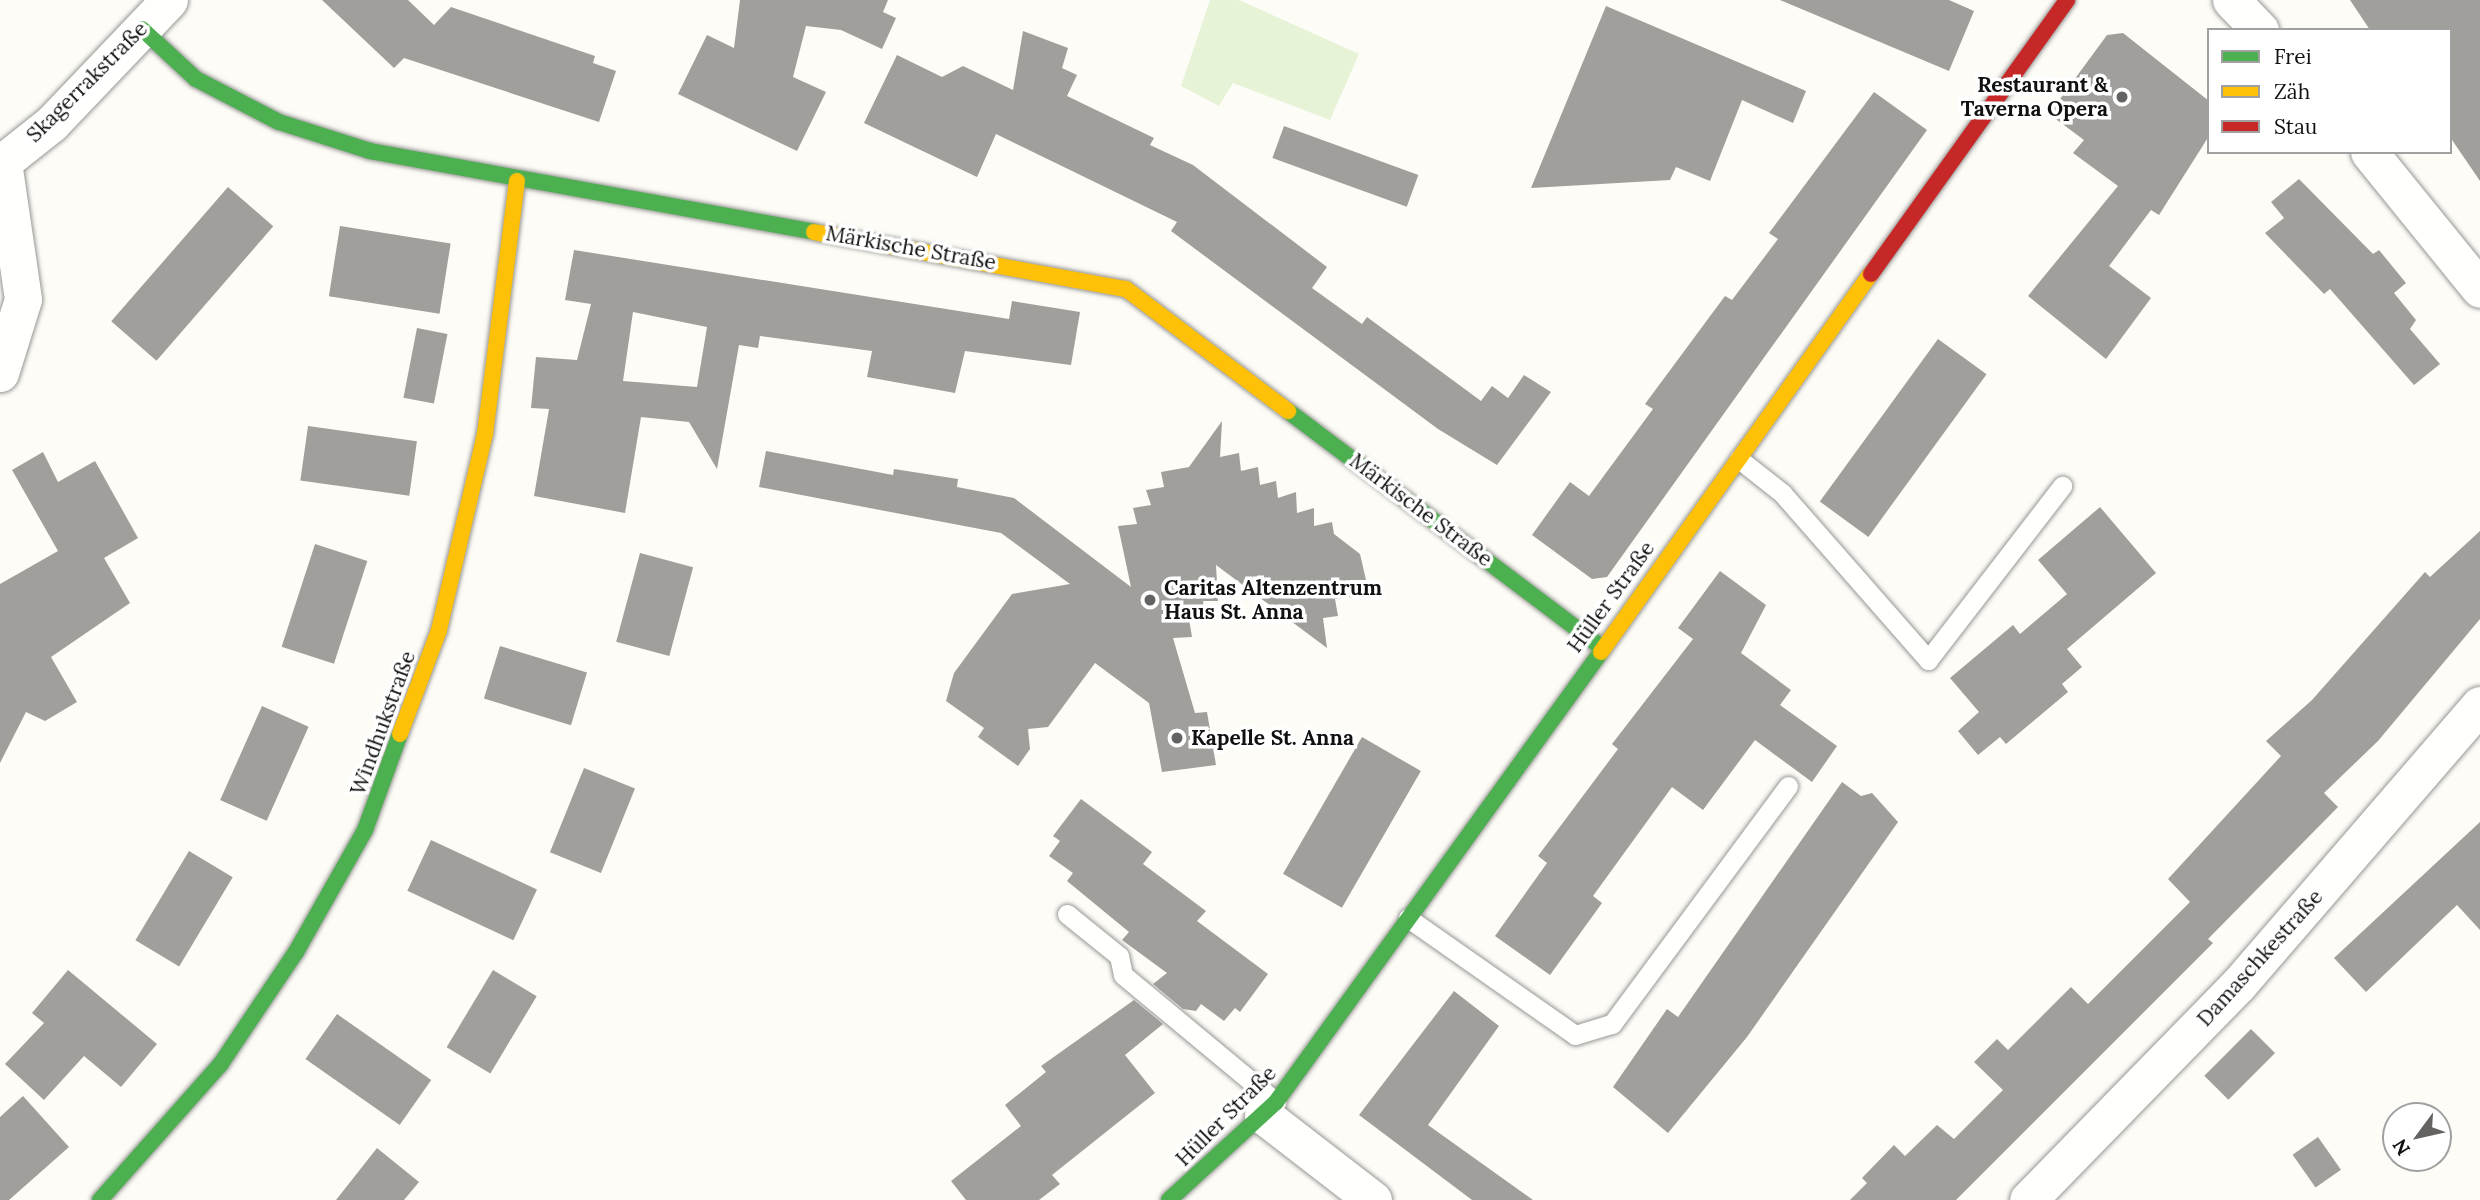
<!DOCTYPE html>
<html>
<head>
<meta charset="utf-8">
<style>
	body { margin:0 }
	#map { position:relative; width:2480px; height:1200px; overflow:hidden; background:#fdfcf7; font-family:Lora,serif }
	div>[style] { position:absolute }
	.green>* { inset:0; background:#e7f3d7 }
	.building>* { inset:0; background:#a19f9c; transform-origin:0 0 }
	.roads { filter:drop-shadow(0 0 2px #979795) drop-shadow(0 0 2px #979795) }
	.lane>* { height:19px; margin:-9.5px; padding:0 9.5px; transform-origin:9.5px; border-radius:9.5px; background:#fffffe }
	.street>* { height:37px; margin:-18.5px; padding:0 18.5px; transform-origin:18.5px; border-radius:18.5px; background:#fffffe }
	.fast>* { height:16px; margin:-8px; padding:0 8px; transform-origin:8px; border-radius:8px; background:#4caf50 }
	.slow>* { height:16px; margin:-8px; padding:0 8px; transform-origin:8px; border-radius:8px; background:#ffc107 }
	.jam>* { height:16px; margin:-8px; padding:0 8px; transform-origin:8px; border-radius:8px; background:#c62828 }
	.dots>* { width:19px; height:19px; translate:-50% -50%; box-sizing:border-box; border:4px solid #fff; border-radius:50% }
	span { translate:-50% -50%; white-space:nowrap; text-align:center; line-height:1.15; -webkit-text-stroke:7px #fff; paint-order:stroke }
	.street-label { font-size:21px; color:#111 }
	.poi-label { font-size:21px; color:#111; font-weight:700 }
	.right { translate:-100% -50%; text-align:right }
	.left { translate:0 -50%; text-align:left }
	.legend { position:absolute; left:2207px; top:28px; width:245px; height:126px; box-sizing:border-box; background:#fff; border:2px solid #a0a0a0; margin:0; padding:9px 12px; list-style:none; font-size:21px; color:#111 }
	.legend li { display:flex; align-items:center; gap:14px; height:35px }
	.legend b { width:35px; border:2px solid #a0a0a0 }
	.north { position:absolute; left:2382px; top:1102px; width:70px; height:70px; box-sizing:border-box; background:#fff; border:2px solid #a0a0a0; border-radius:50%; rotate:237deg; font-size:19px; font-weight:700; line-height:28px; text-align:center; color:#111 }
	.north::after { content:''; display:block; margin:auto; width:24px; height:32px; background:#646362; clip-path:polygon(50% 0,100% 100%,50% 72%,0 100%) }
</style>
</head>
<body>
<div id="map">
	<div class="green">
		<i style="clip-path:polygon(1210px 0,1239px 0,1359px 54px,1330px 120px,1233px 83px,1219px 106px,1181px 86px)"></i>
	</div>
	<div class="building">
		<i style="clip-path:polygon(322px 0,408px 0,434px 25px,451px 7px,595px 56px,593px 63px,616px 71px,599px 122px,404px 58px,394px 68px)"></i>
		<i style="clip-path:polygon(740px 0,888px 0,883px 12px,896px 18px,882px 49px,841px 30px,806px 26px,793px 77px,826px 92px,797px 151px,678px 94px,707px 35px,734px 48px)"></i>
		<i style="clip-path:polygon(1780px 0,1949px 0,1974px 11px,1949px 71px)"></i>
		<i style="clip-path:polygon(2350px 0,2480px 0,2480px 181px,2450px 137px,2450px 30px,2370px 30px)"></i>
		<i style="clip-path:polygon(1606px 6px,1806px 91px,1793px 123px,1742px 100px,1710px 181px,1676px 167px,1670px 180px,1531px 188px)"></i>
		<i style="clip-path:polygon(1023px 31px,1068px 48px,1062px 68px,1077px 75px,1067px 96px,1154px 138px,1150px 145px,1193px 165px,1327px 267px,1312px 288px,1362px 324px,1367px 317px,1481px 401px,1492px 386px,1508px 398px,1524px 375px,1551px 392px,1497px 465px,1438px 429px,1171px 231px,1177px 222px,996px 134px,977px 177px,864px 123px,897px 55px,942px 77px,963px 66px,1013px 90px)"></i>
		<i style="clip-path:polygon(2123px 33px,2209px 101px,2209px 136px,2159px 215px,2151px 210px,2109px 266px,2151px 298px,2106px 359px,2028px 296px,2118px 186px,2073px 153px,2084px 140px,2049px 114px,2107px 35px)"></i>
		<i style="clip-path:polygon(1874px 92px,1927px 130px,1607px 577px,1592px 579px,1532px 535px,1570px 482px,1589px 496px,1653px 409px,1645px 404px,1725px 296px,1732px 300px,1778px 239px,1769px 233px)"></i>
		<i style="left:1284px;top:126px;width:143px;height:34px;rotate:20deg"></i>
		<i style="clip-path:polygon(2299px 179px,2373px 254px,2379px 250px,2406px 283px,2394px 293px,2416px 320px,2410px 329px,2440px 364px,2414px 385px,2330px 289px,2324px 294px,2265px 233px,2284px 218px,2271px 202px)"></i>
		<i style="left:228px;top:187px;width:60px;height:178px;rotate:41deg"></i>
		<i style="left:340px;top:226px;width:112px;height:71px;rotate:9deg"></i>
		<i style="clip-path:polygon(evenodd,574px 250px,1009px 319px,1012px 301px,1080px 312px,1071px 365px,965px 351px,955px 393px,867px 377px,872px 351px,760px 336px,758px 348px,739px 345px,717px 469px,689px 422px,641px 417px,625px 513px,534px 496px,549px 409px,531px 408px,536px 357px,577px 360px,591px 304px,565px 300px,574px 250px,633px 312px,707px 327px,697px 387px,623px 381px,633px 312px)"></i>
		<i style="left:417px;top:328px;width:31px;height:71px;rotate:11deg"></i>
		<i style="left:1938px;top:339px;width:60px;height:201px;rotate:36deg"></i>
		<i style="clip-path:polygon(1222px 421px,1220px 457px,1239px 453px,1241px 471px,1258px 467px,1260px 485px,1276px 481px,1278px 498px,1296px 492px,1297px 513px,1314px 508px,1314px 526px,1332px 522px,1334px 534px,1360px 554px,1366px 580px,1350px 580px,1353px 597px,1335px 599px,1338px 616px,1323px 618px,1327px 648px,1216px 565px,1218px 601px,1203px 601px,1205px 619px,1189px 619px,1192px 637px,1173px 638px,1195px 713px,1207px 712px,1216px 765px,1162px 772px,1149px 703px,1095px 663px,1048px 727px,1028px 729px,1030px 749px,1018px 766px,978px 737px,984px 728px,946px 701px,954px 673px,1012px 594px,1070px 584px,1001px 533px,759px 487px,766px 451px,893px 475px,894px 469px,958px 479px,957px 487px,1014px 498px,1131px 587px,1118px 526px,1137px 524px,1133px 508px,1151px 505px,1146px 490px,1164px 487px,1161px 472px,1189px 467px)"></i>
		<i style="left:308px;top:426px;width:110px;height:55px;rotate:8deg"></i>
		<i style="clip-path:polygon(43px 452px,58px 482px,95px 461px,138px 538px,104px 558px,130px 603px,51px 657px,77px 702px,45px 721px,26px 712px,0 763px,0 584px,58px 551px,12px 470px)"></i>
		<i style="clip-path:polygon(2100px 507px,2156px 573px,2067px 649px,2082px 667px,2062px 684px,2068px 692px,2006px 744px,2000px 737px,1978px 755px,1958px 731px,1979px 712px,1950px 678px,2013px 625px,2020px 634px,2067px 594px,2038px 560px)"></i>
		<i style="clip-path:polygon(2480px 531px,2480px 619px,2378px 741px,2324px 793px,2338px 807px,2208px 939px,2213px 943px,1956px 1200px,1850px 1200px,1867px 1183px,1862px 1178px,1894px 1145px,1905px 1156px,1937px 1125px,1954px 1139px,2003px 1090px,1974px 1062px,1997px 1039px,2008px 1050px,2071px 987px,2088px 1004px,2190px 902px,2168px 879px,2281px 756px,2266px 741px,2312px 700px,2425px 572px,2430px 577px)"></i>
		<i style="left:315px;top:544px;width:55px;height:108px;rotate:18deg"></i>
		<i style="left:640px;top:553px;width:55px;height:92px;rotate:15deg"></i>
		<i style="clip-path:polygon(1720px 571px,1766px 605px,1741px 653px,1791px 690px,1780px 705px,1837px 746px,1812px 782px,1755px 740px,1703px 810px,1672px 787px,1593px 896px,1602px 903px,1550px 975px,1495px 936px,1547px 863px,1538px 856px,1618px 749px,1612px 744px,1693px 639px,1678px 628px)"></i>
		<i style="left:500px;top:646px;width:91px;height:55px;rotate:17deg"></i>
		<i style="left:262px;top:706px;width:51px;height:103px;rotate:24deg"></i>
		<i style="left:1362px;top:737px;width:68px;height:158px;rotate:30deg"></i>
		<i style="left:584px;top:768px;width:55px;height:91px;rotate:22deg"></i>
		<i style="clip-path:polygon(1842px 782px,1861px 796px,1872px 793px,1898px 822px,1747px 1037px,1668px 1133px,1613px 1087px,1667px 1009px,1678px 1017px)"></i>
		<i style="clip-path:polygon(1081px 799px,1152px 852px,1143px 864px,1206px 911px,1197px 921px,1268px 974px,1240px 1012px,1235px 1008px,1224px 1021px,1201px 1004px,1196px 1011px,1183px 1009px,1153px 984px,1167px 973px,1122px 940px,1129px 932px,1067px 881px,1073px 873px,1049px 856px,1060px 841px,1053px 836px)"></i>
		<i style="clip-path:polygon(2480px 822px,2480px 930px,2457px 905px,2366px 992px,2334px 958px)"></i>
		<i style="left:431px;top:840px;width:117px;height:56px;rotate:25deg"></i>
		<i style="left:189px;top:851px;width:51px;height:104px;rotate:31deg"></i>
		<i style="clip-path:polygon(68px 970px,157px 1044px,121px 1087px,84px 1056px,44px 1100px,5px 1064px,44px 1023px,32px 1013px)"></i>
		<i style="left:493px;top:970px;width:51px;height:90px;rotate:31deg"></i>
		<i style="clip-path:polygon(1454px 991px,1499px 1026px,1428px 1125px,1533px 1200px,1472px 1200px,1359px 1115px)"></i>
		<i style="clip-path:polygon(1134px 1000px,1163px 1024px,1125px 1055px,1155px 1093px,1052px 1175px,1060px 1184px,1039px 1200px,966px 1200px,951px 1181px,1021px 1126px,1005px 1105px,1046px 1072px,1041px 1066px)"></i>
		<i style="left:337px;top:1014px;width:115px;height:55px;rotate:35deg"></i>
		<i style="left:2251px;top:1029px;width:34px;height:66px;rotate:45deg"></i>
		<i style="clip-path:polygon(23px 1096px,69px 1147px,9px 1200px,0 1200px,0 1117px)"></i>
		<i style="left:2318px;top:1137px;width:40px;height:31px;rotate:55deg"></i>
		<i style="clip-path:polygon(377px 1148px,419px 1182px,404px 1200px,336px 1200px)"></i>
	</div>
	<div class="roads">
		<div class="lane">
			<i style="left:1739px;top:459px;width:55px;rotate:38.3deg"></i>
			<i style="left:1782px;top:493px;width:222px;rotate:48.8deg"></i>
			<i style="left:1928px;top:660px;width:220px;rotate:-52.4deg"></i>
			<i style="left:1067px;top:914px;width:67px;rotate:38.9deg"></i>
			<i style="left:1119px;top:956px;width:19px;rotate:78deg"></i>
			<i style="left:1123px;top:975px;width:199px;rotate:39.7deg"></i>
			<i style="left:1408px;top:918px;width:204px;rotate:35deg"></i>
			<i style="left:1575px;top:1035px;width:39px;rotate:-17deg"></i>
			<i style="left:1612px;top:1024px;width:296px;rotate:-53.5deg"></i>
		</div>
		<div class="street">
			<i style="left:2231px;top:0;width:42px;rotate:46deg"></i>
			<i style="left:2369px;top:152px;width:176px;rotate:51deg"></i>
			<i style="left:3px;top:162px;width:61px;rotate:-38.4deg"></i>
			<i style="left:51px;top:124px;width:171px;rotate:-46.4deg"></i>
			<i style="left:0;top:373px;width:77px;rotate:-72.7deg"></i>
			<i style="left:23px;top:299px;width:138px;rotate:-98.3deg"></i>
			<i style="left:1263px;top:1115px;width:139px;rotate:37.7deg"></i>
			<i style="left:2028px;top:1200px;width:301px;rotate:-45.7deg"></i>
			<i style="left:2238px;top:985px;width:370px;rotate:-49.2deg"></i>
		</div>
		<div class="fast">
			<i style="left:142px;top:29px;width:74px;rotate:42.8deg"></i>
			<i style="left:196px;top:79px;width:93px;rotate:27.4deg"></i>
			<i style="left:279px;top:122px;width:96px;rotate:17.7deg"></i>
			<i style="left:370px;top:151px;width:451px;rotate:10.3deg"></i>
			<i style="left:1288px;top:411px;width:391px;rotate:37deg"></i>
			<i style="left:100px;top:1200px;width:181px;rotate:-48.4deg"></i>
			<i style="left:220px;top:1065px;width:136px;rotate:-56.1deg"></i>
			<i style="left:296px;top:952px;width:140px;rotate:-60.5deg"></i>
			<i style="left:365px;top:830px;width:102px;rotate:-70deg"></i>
			<i style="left:1169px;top:1200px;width:145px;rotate:-42.5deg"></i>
			<i style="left:1276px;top:1102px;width:555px;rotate:-54.16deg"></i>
		</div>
		<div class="slow">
			<i style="left:814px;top:232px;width:317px;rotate:10.4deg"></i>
			<i style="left:1126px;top:289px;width:203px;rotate:37deg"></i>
			<i style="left:1601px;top:652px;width:465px;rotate:-54.5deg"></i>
			<i style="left:400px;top:734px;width:111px;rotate:-69.4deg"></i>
			<i style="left:439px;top:630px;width:201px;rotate:-76.8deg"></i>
			<i style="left:485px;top:434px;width:255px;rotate:-82.8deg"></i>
		</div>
		<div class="jam">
			<i style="left:1871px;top:274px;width:337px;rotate:-54.4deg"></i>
		</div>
	</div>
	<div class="dots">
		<i style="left:2122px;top:97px;background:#646362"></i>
		<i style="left:1150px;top:600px;background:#646362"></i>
		<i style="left:1177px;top:738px;background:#646362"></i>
	</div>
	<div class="street-label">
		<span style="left:87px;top:82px;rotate:-45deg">Skagerrakstraße</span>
		<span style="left:911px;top:248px;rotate:10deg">Märkische Straße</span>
		<span style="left:1421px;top:510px;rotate:37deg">Märkische Straße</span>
		<span style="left:1611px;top:597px;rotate:-54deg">Hüller Straße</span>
		<span style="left:383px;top:723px;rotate:-70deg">Windhukstraße</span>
		<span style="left:2260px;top:958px;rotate:-48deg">Damaschkestraße</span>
		<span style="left:1226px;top:1116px;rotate:-45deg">Hüller Straße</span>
	</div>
	<div class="poi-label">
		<span class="right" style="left:2108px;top:97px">Restaurant &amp;<br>Taverna Opera</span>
		<span class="left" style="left:1164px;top:600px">Caritas Altenzentrum<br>Haus St. Anna</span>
		<span class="left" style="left:1191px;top:738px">Kapelle St. Anna</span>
	</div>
	<ul class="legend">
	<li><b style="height:9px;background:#4caf50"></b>Frei</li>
	<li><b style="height:9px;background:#ffc107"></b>Zäh</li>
	<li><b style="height:9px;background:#c62828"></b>Stau</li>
	</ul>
	<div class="north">N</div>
</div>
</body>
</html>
